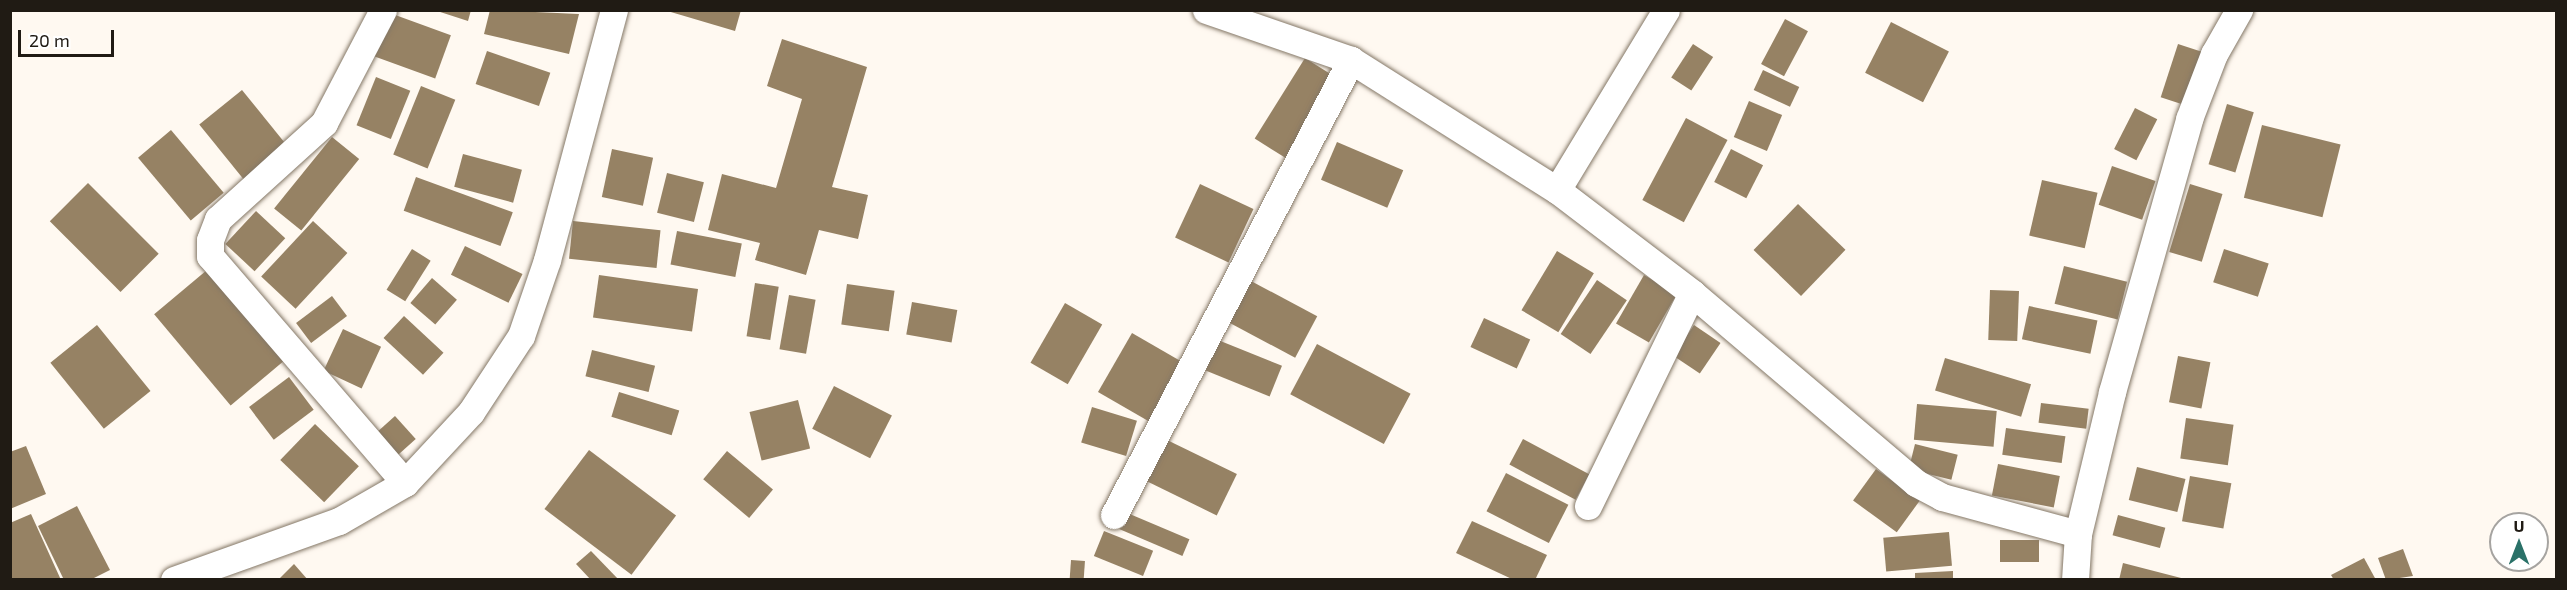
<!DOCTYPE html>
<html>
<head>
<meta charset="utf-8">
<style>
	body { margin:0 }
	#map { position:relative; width:2567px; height:590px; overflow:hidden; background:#fff9f1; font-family:"Exo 2",sans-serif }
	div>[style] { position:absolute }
	.building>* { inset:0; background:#968264; transform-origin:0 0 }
	.roads { filter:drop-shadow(0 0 2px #847766) drop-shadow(0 0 2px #847766) }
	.minor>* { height:27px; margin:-13.5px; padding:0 13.5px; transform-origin:13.5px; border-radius:13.5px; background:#fff }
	span { translate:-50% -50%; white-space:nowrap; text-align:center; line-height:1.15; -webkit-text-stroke:4.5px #fff; paint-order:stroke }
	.frame { position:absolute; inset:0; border:12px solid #201b14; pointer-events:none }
	.north { position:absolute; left:2489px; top:512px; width:60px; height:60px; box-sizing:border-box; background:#fff; border:2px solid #a6a4a1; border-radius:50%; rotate:0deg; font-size:16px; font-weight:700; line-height:24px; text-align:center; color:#201b14 }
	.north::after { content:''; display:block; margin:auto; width:21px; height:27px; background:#2a7168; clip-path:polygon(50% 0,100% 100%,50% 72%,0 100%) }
	.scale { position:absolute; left:18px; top:30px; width:96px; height:27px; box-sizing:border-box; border:3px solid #201b14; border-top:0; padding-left:8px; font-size:18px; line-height:21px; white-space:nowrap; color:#201b14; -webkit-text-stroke:4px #fff; paint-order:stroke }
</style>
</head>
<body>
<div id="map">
	<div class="building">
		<i style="clip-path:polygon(434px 10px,471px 10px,468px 21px)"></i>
		<i style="clip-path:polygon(490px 10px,579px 14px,569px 54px,484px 34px)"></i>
		<i style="clip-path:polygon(664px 10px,741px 10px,735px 31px)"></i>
		<i style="left:387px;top:12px;width:68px;height:46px;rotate:20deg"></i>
		<i style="left:1785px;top:19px;width:26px;height:51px;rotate:28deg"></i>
		<i style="left:1891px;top:22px;width:65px;height:57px;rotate:27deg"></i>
		<i style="clip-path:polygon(782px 39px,867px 67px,832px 187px,868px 195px,858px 239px,819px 230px,806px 275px,755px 260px,760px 243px,708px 230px,722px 174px,776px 188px,802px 99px,767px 86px)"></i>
		<i style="left:1693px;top:44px;width:24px;height:40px;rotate:33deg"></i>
		<i style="left:2178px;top:44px;width:29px;height:56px;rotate:18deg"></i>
		<i style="left:487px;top:51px;width:67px;height:35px;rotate:19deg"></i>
		<i style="left:1305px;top:58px;width:39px;height:95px;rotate:32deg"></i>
		<i style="left:1763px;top:70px;width:40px;height:22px;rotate:25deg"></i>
		<i style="left:376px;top:77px;width:37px;height:52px;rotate:22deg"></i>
		<i style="left:421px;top:86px;width:37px;height:74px;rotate:22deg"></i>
		<i style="left:242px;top:90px;width:73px;height:55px;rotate:51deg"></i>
		<i style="left:1749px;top:101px;width:36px;height:39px;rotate:23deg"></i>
		<i style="left:2227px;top:104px;width:28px;height:63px;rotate:17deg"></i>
		<i style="left:2135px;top:108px;width:25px;height:46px;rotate:27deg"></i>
		<i style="left:1686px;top:118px;width:47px;height:93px;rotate:28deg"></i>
		<i style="left:2262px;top:125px;width:81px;height:75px;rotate:14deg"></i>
		<i style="left:171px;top:130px;width:82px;height:43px;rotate:50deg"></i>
		<i style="left:332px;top:137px;width:35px;height:92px;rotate:39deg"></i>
		<i style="left:1337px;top:142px;width:72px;height:41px;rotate:23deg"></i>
		<i style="left:612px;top:149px;width:42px;height:49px;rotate:12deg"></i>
		<i style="left:1731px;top:149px;width:36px;height:37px;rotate:27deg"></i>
		<i style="left:463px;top:154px;width:61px;height:34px;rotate:15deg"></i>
		<i style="left:2112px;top:166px;width:46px;height:41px;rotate:19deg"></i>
		<i style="left:667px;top:173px;width:38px;height:41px;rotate:14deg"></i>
		<i style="left:416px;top:177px;width:103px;height:36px;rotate:20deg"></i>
		<i style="left:2042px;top:180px;width:57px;height:57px;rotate:13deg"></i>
		<i style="left:88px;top:183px;width:100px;height:54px;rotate:45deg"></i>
		<i style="left:1200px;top:184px;width:59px;height:59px;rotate:25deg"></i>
		<i style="left:2190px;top:184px;width:34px;height:71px;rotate:17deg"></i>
		<i style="left:1798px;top:204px;width:66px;height:64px;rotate:44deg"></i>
		<i style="left:256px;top:211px;width:40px;height:45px;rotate:43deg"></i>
		<i style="left:313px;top:221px;width:47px;height:76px;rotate:43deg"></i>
		<i style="left:573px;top:221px;width:88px;height:38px;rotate:6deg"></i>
		<i style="left:677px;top:231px;width:66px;height:34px;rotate:11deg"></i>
		<i style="left:465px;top:246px;width:64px;height:32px;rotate:26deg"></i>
		<i style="left:412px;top:249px;width:22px;height:48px;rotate:32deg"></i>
		<i style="left:2224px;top:249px;width:47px;height:35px;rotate:18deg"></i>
		<i style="left:1557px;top:251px;width:43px;height:69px;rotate:31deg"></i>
		<i style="left:2064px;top:266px;width:65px;height:39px;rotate:14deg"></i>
		<i style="left:207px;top:270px;width:119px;height:69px;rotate:50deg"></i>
		<i style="left:599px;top:275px;width:100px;height:43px;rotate:8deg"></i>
		<i style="left:1644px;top:275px;width:38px;height:56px;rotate:30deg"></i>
		<i style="left:432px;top:278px;width:33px;height:33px;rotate:41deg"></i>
		<i style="left:1597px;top:280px;width:36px;height:65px;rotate:34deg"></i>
		<i style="left:1251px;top:281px;width:75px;height:47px;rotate:28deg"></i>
		<i style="left:755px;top:283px;width:24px;height:54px;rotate:9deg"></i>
		<i style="left:847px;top:284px;width:48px;height:41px;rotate:8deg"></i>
		<i style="left:1990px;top:290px;width:29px;height:50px;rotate:2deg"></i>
		<i style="left:789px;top:295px;width:27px;height:55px;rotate:10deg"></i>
		<i style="left:332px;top:296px;width:25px;height:45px;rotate:53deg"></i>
		<i style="left:912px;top:302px;width:46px;height:33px;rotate:10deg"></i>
		<i style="left:1065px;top:303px;width:43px;height:69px;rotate:30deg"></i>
		<i style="left:2029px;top:306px;width:70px;height:34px;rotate:12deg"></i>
		<i style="left:404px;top:316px;width:54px;height:30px;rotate:43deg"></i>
		<i style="left:1484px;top:318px;width:51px;height:32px;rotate:25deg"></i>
		<i style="left:97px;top:325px;width:85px;height:60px;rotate:51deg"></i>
		<i style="left:1694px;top:325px;width:32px;height:37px;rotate:34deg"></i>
		<i style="left:343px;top:329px;width:42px;height:46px;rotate:25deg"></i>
		<i style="left:1132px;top:333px;width:59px;height:68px;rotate:30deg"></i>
		<i style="left:1218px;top:340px;width:69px;height:33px;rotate:22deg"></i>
		<i style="left:1317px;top:344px;width:106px;height:57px;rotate:28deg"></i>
		<i style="left:592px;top:350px;width:65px;height:27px;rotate:14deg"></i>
		<i style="left:2178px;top:356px;width:33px;height:47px;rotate:11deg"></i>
		<i style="left:1945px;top:358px;width:90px;height:34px;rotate:17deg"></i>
		<i style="left:289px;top:377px;width:41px;height:50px;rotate:53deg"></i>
		<i style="left:834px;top:386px;width:65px;height:48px;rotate:27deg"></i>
		<i style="left:619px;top:392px;width:63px;height:26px;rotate:17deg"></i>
		<i style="left:798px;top:400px;width:50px;height:50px;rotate:76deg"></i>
		<i style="left:2041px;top:403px;width:48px;height:20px;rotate:7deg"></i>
		<i style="left:1917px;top:404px;width:80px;height:36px;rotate:5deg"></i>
		<i style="left:1092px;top:407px;width:47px;height:37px;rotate:17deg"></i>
		<i style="left:395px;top:416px;width:31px;height:24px;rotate:48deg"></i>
		<i style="left:2186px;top:418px;width:48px;height:41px;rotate:8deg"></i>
		<i style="left:315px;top:424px;width:61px;height:50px;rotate:44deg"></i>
		<i style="left:2006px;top:428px;width:60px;height:27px;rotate:8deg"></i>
		<i style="left:1165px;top:439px;width:80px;height:46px;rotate:26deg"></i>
		<i style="left:1523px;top:439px;width:75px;height:29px;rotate:28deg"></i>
		<i style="left:1915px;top:444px;width:44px;height:26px;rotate:14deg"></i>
		<i style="clip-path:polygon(26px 446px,46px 494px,10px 509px,10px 452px)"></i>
		<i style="left:589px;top:450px;width:109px;height:74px;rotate:37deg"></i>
		<i style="left:727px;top:451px;width:60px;height:37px;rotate:40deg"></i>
		<i style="left:1998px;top:464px;width:63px;height:32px;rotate:11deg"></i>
		<i style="left:2137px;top:467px;width:50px;height:34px;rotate:14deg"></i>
		<i style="left:1876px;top:469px;width:54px;height:39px;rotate:36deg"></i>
		<i style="left:1506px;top:473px;width:70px;height:43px;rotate:27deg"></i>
		<i style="left:2190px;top:476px;width:42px;height:46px;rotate:10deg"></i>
		<i style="clip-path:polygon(77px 506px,110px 570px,90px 580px,64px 580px,38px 526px)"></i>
		<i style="left:1125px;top:512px;width:70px;height:18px;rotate:23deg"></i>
		<i style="clip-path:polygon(31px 514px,61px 580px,10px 580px,10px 523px)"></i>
		<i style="left:2118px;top:515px;width:49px;height:21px;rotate:15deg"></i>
		<i style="clip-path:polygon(1472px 521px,1547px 555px,1535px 580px,1514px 580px,1456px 553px)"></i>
		<i style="left:1104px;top:531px;width:53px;height:27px;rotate:22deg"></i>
		<i style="left:1949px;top:532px;width:34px;height:66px;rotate:85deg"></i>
		<i style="left:2000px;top:540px;width:39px;height:22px"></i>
		<i style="clip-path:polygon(2403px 549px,2413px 576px,2386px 580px,2378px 558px)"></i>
		<i style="clip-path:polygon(591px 551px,619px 580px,591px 580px,576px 564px)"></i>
		<i style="clip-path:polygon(2364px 558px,2376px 580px,2334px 580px,2331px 575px)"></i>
		<i style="left:1071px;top:560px;width:14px;height:20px;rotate:4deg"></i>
		<i style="clip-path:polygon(2123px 563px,2185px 579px,2185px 580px,2119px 580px)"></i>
		<i style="clip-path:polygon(294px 564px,308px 580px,278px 580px)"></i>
		<i style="clip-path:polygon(1953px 571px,1953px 580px,1915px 580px,1915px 573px)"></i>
	</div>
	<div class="roads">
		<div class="minor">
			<i style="left:383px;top:10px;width:127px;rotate:117.6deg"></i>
			<i style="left:324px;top:123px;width:143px;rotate:137.8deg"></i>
			<i style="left:218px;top:219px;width:22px;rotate:111deg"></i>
			<i style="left:210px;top:240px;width:16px;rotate:90deg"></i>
			<i style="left:210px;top:256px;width:299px;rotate:49.3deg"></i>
			<i style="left:1206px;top:10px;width:153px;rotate:19deg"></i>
			<i style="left:1351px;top:60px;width:244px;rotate:32.3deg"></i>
			<i style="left:1557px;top:190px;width:170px;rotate:37.3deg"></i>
			<i style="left:1692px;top:293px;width:294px;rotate:40.3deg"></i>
			<i style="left:1916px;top:483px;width:30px;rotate:28deg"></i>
			<i style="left:1942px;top:497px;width:141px;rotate:15.2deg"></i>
			<i style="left:1557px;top:190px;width:210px;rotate:-58.8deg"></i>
			<i style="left:1588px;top:506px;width:237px;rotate:-64deg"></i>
			<i style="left:1114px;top:515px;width:513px;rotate:-62.49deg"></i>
			<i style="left:174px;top:580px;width:175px;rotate:-19.7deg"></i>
			<i style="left:339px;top:521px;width:76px;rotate:-29.9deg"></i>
			<i style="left:405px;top:483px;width:97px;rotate:-47.1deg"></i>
			<i style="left:471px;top:412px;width:91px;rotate:-56.7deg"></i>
			<i style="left:521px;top:336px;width:80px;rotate:-71.1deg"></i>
			<i style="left:547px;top:260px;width:259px;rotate:-75deg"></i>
			<i style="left:2075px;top:580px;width:46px;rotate:-86.3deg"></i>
			<i style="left:2078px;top:534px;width:146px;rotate:-76.5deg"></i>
			<i style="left:2112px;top:392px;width:284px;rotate:-74.2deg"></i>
			<i style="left:2189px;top:119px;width:70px;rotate:-69deg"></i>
			<i style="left:2214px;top:54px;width:51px;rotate:-60.4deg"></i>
		</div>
	</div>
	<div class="frame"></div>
	<div class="north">U</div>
	<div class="scale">20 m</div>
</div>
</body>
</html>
